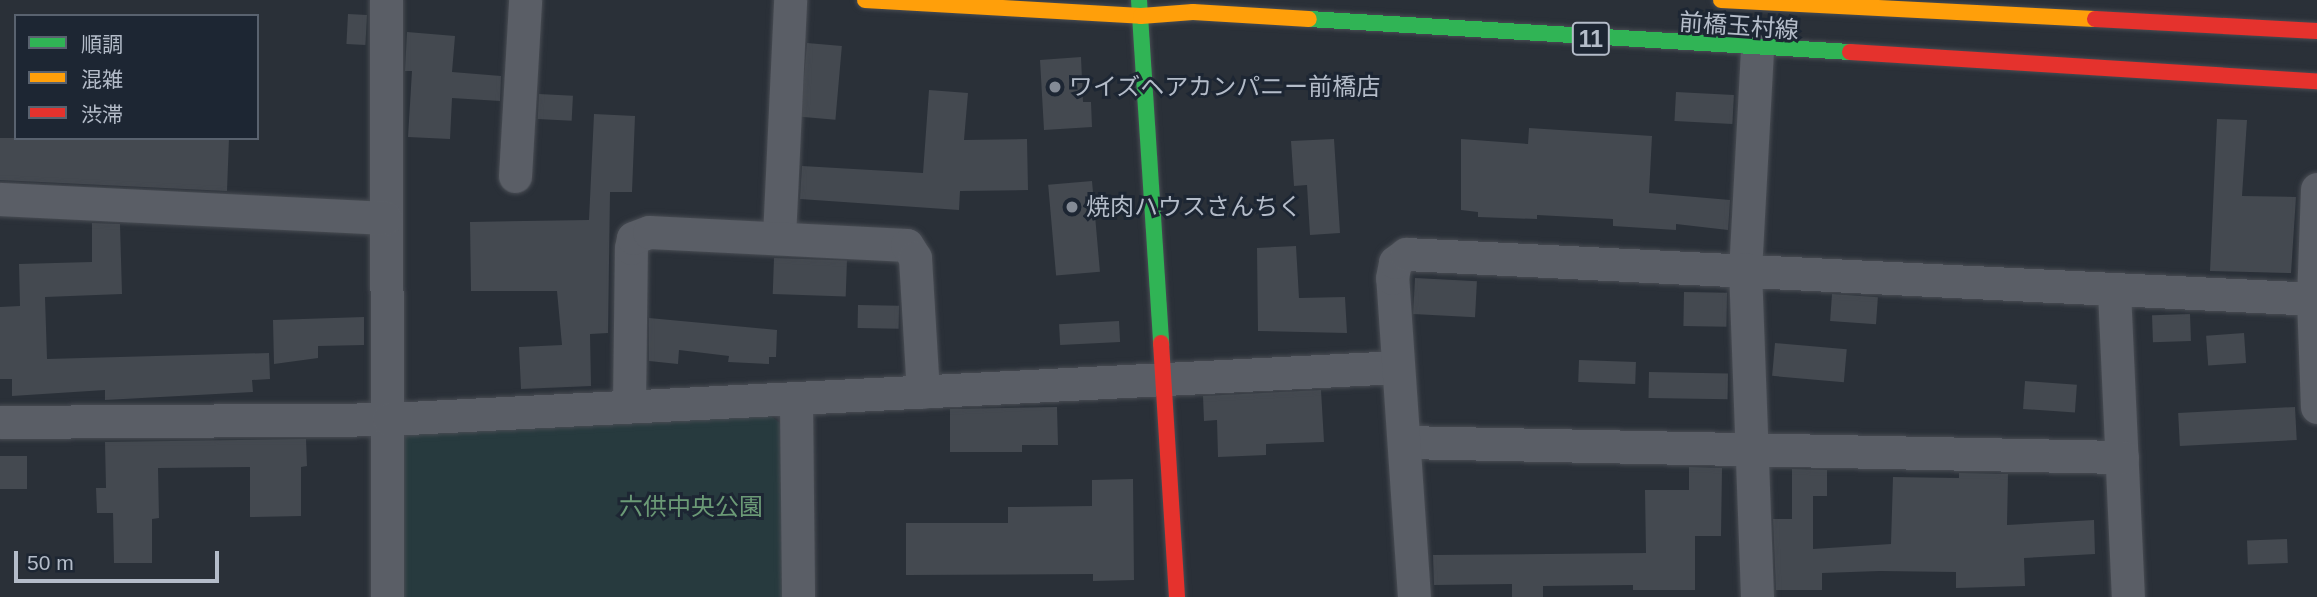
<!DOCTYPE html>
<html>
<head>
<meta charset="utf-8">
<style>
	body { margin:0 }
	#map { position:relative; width:2317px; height:597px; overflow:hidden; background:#2a3038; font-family:Arial,"Noto Sans JP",sans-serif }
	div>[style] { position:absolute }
	.green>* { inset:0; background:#273a3e }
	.building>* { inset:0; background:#444950; transform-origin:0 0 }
	.roads { filter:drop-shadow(0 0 2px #484c53) drop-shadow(0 0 2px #484c53) }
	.street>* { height:33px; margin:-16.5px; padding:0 16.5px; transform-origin:16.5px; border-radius:16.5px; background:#5a5e66 }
	.fast>* { height:16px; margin:-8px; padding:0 8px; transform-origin:8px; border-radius:8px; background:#30b455 }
	.slow>* { height:16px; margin:-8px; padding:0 8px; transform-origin:8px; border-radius:8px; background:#ff9f0a }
	.jam>* { height:16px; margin:-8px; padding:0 8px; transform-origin:8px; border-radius:8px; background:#e5322d }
	.dots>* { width:19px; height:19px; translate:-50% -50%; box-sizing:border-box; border:4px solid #1d2633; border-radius:50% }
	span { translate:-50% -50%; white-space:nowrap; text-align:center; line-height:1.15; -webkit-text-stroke:6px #1d2633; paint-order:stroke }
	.shield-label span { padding:2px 5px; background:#1d2633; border:2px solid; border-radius:5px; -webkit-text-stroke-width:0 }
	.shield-label { font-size:23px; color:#b4bcc9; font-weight:700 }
	.street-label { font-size:24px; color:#b4bcc9 }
	.poi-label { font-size:24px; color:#b4bcc9 }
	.left { translate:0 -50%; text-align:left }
	.park-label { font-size:24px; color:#6b9a76 }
	.legend { position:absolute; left:14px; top:14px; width:245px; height:126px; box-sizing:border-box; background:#1d2633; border:2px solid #59626f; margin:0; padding:9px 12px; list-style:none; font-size:21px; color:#b4bcc9 }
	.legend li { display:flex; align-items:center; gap:14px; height:35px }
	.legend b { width:35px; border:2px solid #59626f }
	.scale { position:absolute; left:14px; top:551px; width:205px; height:32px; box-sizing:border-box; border:4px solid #b4bcc9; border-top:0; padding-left:9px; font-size:21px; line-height:24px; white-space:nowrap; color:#b4bcc9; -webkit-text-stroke:5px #1d2633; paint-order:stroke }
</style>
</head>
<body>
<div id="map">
	<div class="green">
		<i style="clip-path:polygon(768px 414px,780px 423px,785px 597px,404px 597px,403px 440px,413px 428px)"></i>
	</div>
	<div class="building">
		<i style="left:348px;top:14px;width:19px;height:30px;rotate:3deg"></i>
		<i style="clip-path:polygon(407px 32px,455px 36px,452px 72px,501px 76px,500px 101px,452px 98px,450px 139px,408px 137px,412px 71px,405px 71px)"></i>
		<i style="left:807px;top:43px;width:35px;height:74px;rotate:5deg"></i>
		<i style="clip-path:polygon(1081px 57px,1083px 102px,1091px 102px,1092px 127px,1044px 130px,1040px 60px)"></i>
		<i style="clip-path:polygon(929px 90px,968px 93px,964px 140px,1027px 139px,1028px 190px,960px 191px,959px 210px,800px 199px,802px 166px,923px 173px)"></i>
		<i style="left:1676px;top:92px;width:58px;height:29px;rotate:3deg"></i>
		<i style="left:539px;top:94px;width:34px;height:25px;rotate:3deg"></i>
		<i style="clip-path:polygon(594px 114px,635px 116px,632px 192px,610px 192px,608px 333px,590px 334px,591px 386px,521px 389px,519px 347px,562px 345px,557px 291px,471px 291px,470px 222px,589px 220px)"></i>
		<i style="clip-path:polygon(2217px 119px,2247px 120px,2242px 196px,2296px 197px,2291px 273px,2210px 271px)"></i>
		<i style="clip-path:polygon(1529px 128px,1652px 136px,1649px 193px,1730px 200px,1728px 230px,1676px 224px,1676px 230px,1613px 226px,1613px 219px,1537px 215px,1537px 219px,1478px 217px,1478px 212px,1461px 210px,1461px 139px,1528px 144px)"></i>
		<i style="clip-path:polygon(0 138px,229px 138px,227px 191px,0 180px)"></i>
		<i style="clip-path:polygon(1334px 139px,1340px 233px,1310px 235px,1307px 185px,1294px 186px,1291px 141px)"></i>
		<i style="left:1092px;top:181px;width:91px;height:44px;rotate:85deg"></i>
		<i style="clip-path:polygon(92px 223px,120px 224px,122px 294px,45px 297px,47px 359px,269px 353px,270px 379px,252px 380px,253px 392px,105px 400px,105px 390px,12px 396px,12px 379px,0 379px,0 307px,20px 306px,19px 264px,92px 262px)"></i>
		<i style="clip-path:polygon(1296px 246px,1299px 298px,1345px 297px,1347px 333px,1258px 331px,1257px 248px)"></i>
		<i style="left:774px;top:258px;width:73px;height:36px;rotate:2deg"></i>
		<i style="left:1415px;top:278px;width:62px;height:36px;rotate:3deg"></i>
		<i style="left:1684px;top:292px;width:43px;height:34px;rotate:1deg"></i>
		<i style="left:1832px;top:294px;width:46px;height:27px;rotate:4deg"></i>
		<i style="left:858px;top:305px;width:41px;height:23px;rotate:1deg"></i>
		<i style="left:2190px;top:314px;width:27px;height:38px;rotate:88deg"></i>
		<i style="clip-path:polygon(364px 317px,364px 345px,318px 346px,318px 358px,274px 364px,273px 320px)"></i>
		<i style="clip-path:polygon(649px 318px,777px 330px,776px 357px,769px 357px,769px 364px,728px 362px,729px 356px,679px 350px,678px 364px,649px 361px)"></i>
		<i style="left:1119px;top:321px;width:21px;height:60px;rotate:87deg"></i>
		<i style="left:2244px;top:333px;width:30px;height:38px;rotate:86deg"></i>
		<i style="left:1775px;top:343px;width:72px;height:33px;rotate:5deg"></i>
		<i style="left:1579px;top:360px;width:57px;height:22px;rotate:2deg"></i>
		<i style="left:1649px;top:372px;width:79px;height:26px;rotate:1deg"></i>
		<i style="left:2025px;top:381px;width:52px;height:28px;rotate:4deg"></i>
		<i style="clip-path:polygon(1321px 390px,1324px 442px,1266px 444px,1266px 455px,1218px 457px,1217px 420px,1204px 421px,1203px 396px)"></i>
		<i style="clip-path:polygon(1057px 407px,1058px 445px,1022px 445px,1022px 452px,950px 452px,950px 409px)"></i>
		<i style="left:2295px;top:407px;width:33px;height:117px;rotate:87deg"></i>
		<i style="clip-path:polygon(306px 439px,307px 466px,301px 467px,301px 516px,250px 517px,250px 467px,158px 468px,159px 518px,152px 519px,152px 563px,114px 563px,113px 513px,97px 513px,96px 488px,106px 488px,105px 442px)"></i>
		<i style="left:0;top:456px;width:27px;height:33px"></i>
		<i style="clip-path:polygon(1689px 467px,1722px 468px,1721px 536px,1695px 536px,1695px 590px,1633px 590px,1633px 585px,1543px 586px,1543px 597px,1512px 597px,1512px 584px,1434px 585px,1433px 555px,1646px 553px,1645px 490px,1689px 490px)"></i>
		<i style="clip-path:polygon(1792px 469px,1827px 470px,1827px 496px,1813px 496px,1813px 549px,1891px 544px,1893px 477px,1959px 478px,1959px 473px,2008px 474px,2007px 525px,2094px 520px,2095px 554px,2024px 558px,2025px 586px,1956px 588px,1956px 572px,1880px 571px,1822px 573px,1822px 590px,1776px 590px,1773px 519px,1792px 519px)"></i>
		<i style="clip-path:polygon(1133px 479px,1134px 580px,1093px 581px,1093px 574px,906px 575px,906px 523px,1008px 523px,1008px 507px,1092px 506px,1092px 480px)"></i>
		<i style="left:2287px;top:539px;width:24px;height:40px;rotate:88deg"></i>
	</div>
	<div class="roads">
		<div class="street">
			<i style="left:386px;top:0;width:597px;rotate:89.9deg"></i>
			<i style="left:1757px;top:50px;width:219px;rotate:93.1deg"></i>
			<i style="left:1745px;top:269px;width:328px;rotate:87.9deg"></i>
			<i style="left:515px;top:176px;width:176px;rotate:-86.7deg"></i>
			<i style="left:2317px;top:189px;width:110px;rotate:92.1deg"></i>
			<i style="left:2313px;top:299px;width:108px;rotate:87.9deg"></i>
			<i style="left:0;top:199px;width:386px;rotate:2.8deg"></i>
			<i style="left:779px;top:237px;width:237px;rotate:-87.3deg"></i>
			<i style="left:2114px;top:291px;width:306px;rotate:87.4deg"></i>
			<i style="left:796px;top:401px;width:196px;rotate:89.4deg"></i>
			<i style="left:629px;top:405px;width:157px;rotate:-89.3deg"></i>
			<i style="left:631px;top:248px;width:10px;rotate:-79deg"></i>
			<i style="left:633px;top:238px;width:17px;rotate:-21deg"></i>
			<i style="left:649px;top:232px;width:258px;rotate:2.9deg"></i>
			<i style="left:907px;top:245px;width:15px;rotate:58deg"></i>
			<i style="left:915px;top:258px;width:134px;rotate:86.6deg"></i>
			<i style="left:0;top:422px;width:389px;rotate:-0.4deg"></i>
			<i style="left:389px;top:419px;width:1010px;rotate:-2.95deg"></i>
			<i style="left:1404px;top:442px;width:718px;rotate:1.2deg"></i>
			<i style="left:1414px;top:597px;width:320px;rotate:-93.9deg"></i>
			<i style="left:1392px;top:278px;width:16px;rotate:-79deg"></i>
			<i style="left:1395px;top:262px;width:14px;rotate:-36deg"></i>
			<i style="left:1406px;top:254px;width:912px;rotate:2.83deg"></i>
		</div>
		<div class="fast">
			<i style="left:1139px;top:0;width:344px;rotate:86.3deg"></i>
			<i style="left:1309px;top:19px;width:542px;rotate:3.49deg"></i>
		</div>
		<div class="slow">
			<i style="left:865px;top:0;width:276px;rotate:3.3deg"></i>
			<i style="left:1141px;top:16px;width:52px;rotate:-4.4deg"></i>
			<i style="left:1193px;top:12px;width:116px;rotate:3.5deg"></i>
			<i style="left:1721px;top:0;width:374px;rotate:2.9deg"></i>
		</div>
		<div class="jam">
			<i style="left:2095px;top:19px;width:222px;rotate:3.1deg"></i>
			<i style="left:1850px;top:52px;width:468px;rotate:3.6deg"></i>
			<i style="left:1161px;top:343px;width:255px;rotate:86.4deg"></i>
		</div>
	</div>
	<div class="dots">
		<i style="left:1055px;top:87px;background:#848b96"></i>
		<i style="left:1072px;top:207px;background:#848b96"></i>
	</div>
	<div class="shield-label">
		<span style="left:1591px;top:39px">11</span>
	</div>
	<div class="street-label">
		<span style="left:1739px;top:26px;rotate:4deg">前橋玉村線</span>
	</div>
	<div class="poi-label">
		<span class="left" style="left:1069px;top:87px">ワイズヘアカンパニー前橋店</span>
		<span class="left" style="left:1086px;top:207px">焼肉ハウスさんちく</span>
	</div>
	<div class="park-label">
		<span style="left:691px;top:507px">六供中央公園</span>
	</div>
	<ul class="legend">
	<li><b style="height:9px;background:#30b455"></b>順調</li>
	<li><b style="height:9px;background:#ff9f0a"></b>混雑</li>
	<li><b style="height:9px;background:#e5322d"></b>渋滞</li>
	</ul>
	<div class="scale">50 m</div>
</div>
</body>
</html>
